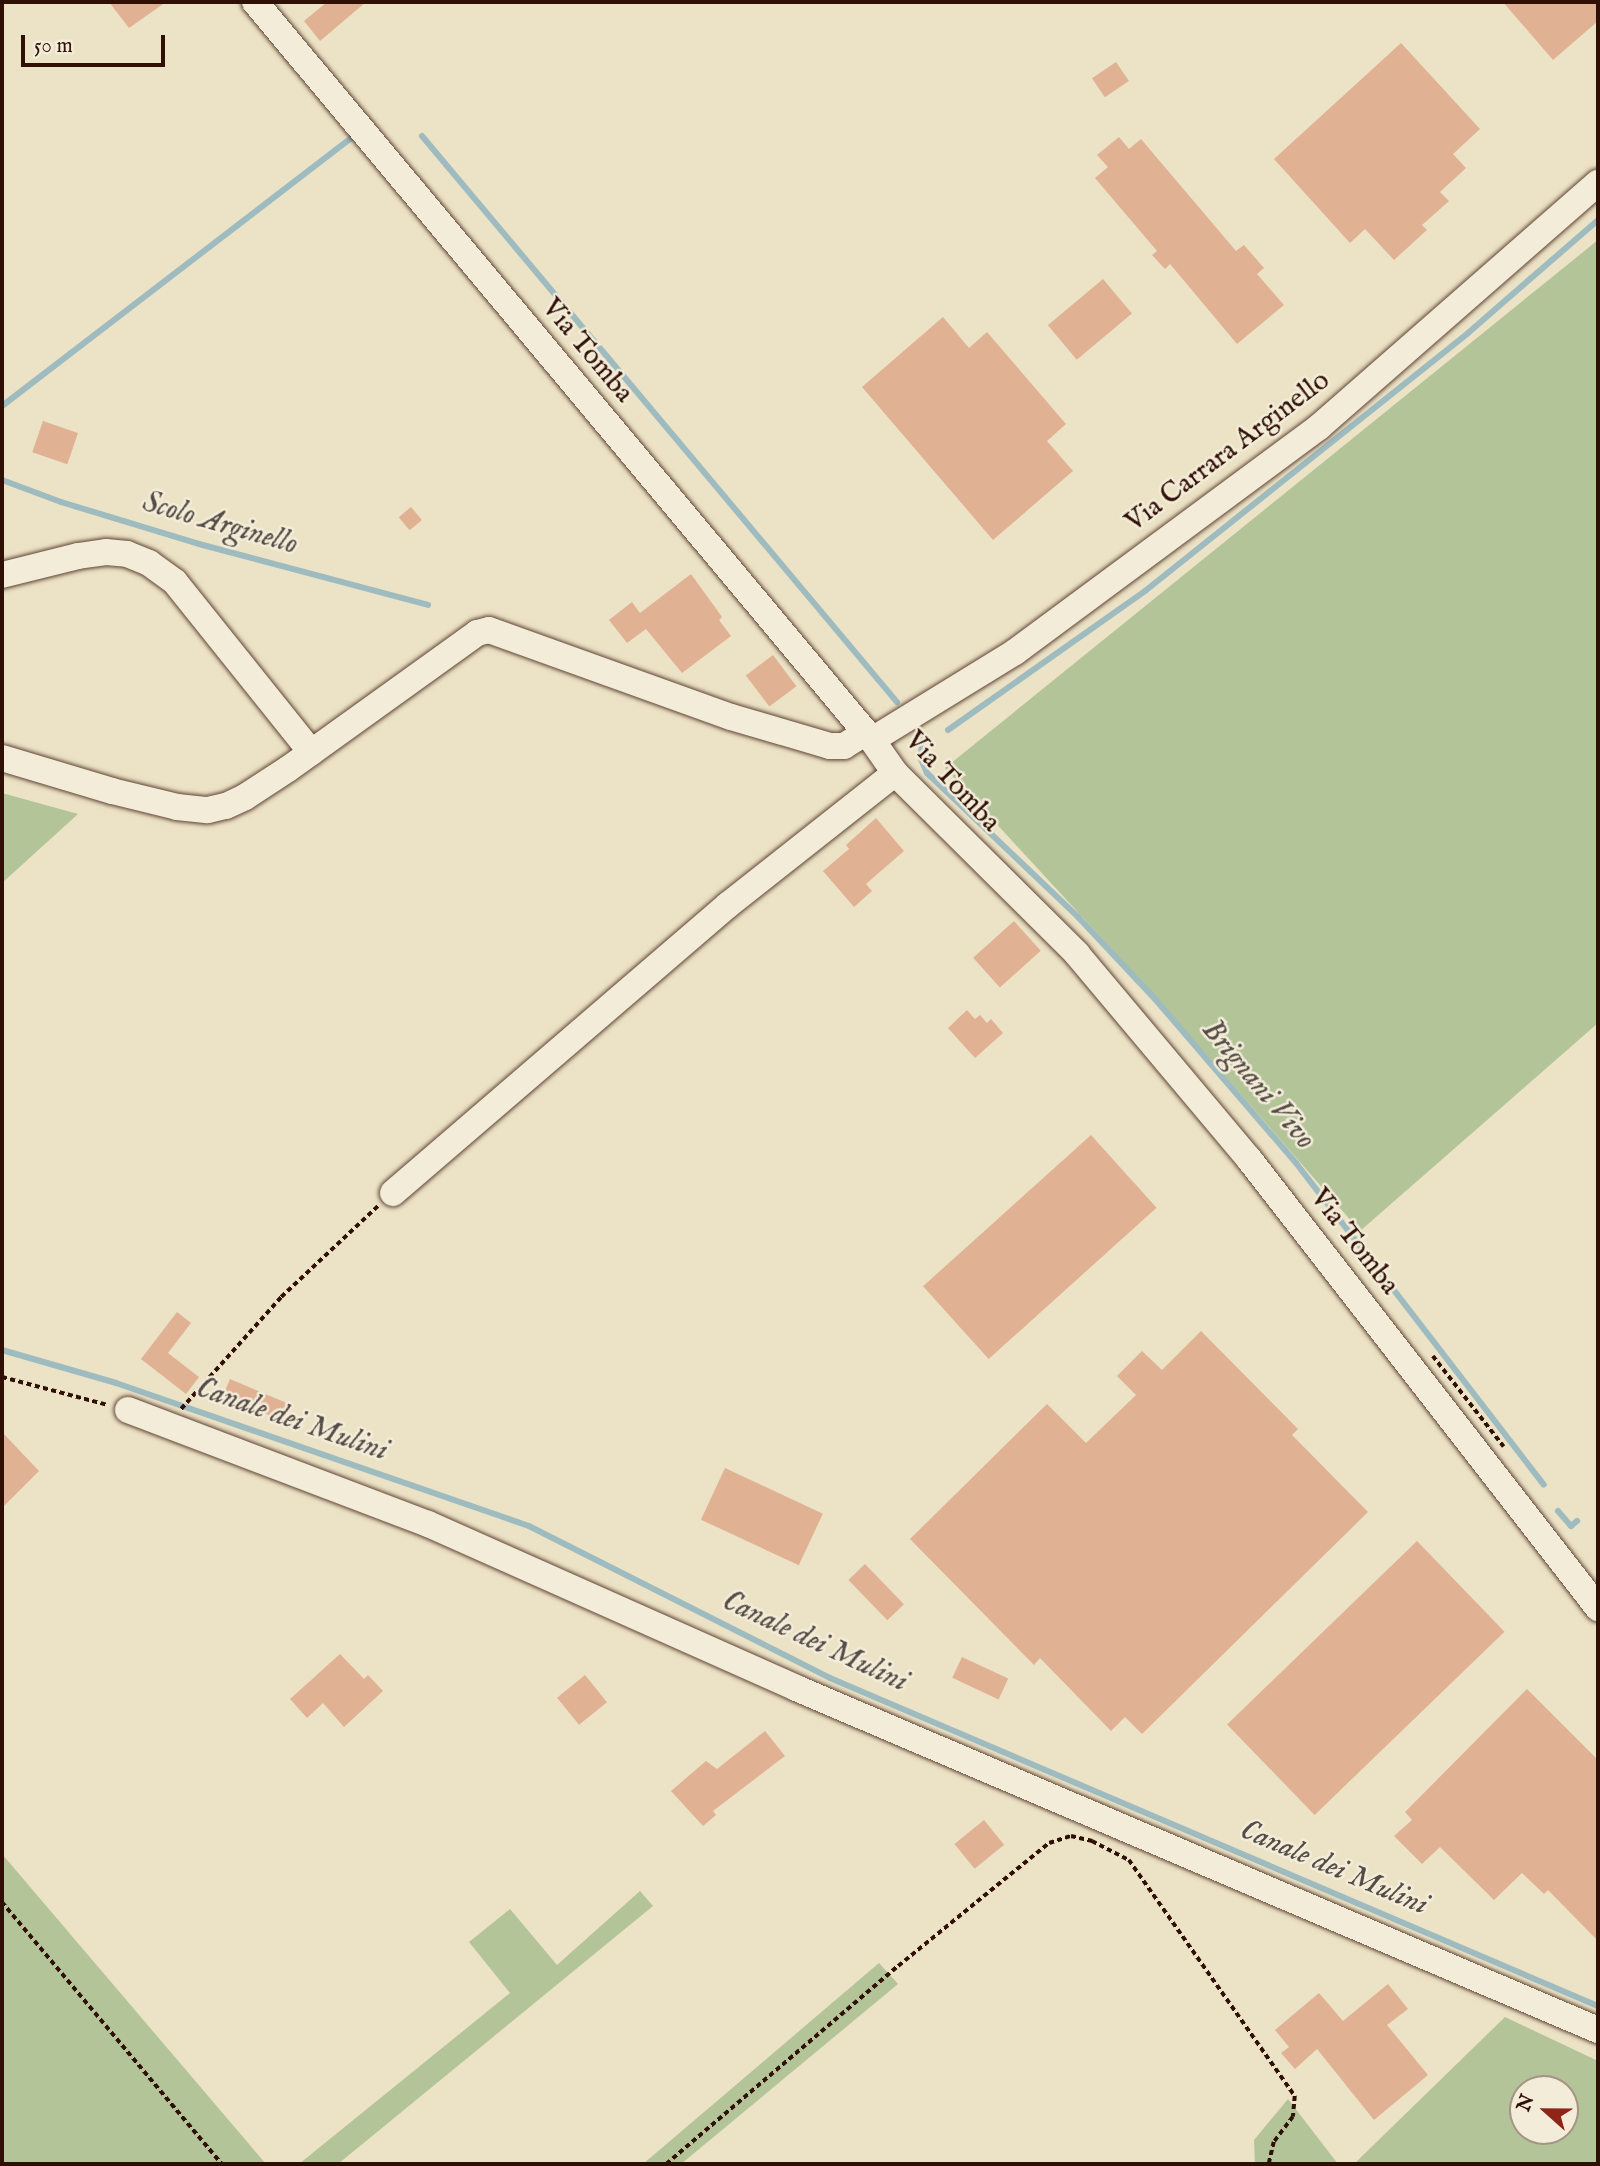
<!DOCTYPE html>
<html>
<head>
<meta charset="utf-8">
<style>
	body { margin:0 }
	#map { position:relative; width:1600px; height:2166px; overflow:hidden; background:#ece2c5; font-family:"IM FELL English",serif }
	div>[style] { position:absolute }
	.green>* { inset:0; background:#b3c498 }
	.stream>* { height:6px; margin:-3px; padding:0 3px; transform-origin:3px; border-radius:3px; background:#9ebbc0 }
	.building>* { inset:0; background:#e0b293; transform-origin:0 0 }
	.path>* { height:3.5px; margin-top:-1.75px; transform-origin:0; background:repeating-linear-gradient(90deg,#301005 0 5px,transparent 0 8.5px) }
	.roads { filter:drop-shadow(0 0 2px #5f4435) drop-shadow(0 0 2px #5f4435) }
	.minor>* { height:26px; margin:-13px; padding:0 13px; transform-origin:13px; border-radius:13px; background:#f3ecd9 }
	span { translate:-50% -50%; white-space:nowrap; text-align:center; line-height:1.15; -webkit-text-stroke:5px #f3ecd9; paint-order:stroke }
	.street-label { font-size:28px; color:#301005 }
	.water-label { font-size:30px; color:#564c46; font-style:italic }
	.frame { position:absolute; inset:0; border:4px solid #301005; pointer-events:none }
	.north { position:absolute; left:1509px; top:2075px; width:70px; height:70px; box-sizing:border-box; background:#f3ecd9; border:2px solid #a59484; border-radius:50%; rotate:291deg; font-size:19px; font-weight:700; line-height:28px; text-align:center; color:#301005 }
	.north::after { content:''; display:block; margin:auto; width:24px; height:32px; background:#8f2418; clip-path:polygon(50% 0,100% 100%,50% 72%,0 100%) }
	.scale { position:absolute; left:21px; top:35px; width:144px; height:32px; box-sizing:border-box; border:4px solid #301005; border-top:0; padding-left:9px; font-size:21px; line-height:24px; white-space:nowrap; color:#301005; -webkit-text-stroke:5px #f3ecd9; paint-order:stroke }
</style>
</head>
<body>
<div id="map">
	<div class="green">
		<i style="clip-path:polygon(1598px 240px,1598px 1023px,1360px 1231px,1156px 997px,945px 768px)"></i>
		<i style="clip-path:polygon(2px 793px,78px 814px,2px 883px)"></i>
		<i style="clip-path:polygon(2px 1854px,266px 2164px,2px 2164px)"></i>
		<i style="clip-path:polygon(640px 1891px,653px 1906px,338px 2164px,299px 2164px,510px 1993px,469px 1942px,510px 1909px,557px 1965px)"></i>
		<i style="clip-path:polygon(879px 1963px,898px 1984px,681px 2164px,643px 2164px)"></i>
		<i style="clip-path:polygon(evenodd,1505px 2017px,1598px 2061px,1598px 2164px,1354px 2164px,1505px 2017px,1565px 2089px,1565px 2131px,1523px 2131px,1523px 2089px,1565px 2089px)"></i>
		<i style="clip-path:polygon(1288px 2099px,1338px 2164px,1255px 2164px,1254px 2140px)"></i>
	</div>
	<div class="stream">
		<i style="left:422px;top:136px;width:739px;rotate:50deg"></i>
		<i style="left:2px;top:406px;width:444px;rotate:-37.5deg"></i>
		<i style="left:2px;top:480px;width:63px;rotate:20.4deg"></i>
		<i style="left:61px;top:502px;width:144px;rotate:16.9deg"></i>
		<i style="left:199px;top:544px;width:237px;rotate:14.9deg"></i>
		<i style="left:948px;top:730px;width:241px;rotate:-35.2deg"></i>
		<i style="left:1145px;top:591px;width:413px;rotate:-38.6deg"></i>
		<i style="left:1468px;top:333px;width:172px;rotate:-41deg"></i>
		<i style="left:922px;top:738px;width:21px;rotate:93deg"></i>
		<i style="left:921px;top:759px;width:15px;rotate:67deg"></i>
		<i style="left:927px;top:773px;width:209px;rotate:43.6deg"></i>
		<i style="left:1078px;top:917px;width:112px;rotate:46.8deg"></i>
		<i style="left:1155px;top:999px;width:216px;rotate:49.3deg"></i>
		<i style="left:1296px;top:1163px;width:406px;rotate:52.4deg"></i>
		<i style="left:2px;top:1350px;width:119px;rotate:16.1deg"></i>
		<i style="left:116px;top:1383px;width:437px;rotate:19.1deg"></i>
		<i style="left:529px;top:1526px;width:337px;rotate:26.8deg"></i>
		<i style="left:830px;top:1678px;width:835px;rotate:23.13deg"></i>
		<i style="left:1558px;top:1511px;width:20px;rotate:49deg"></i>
		<i style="left:1571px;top:1526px;width:8px;rotate:-40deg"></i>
	</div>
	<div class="building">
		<i style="clip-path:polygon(109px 2px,166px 2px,129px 28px)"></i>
		<i style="clip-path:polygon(327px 2px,366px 2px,320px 41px,304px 21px)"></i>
		<i style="clip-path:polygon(1503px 2px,1598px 2px,1598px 21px,1553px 60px)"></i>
		<i style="clip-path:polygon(1401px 43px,1480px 129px,1453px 154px,1466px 168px,1440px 192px,1449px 201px,1422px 225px,1427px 230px,1394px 260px,1365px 229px,1350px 243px,1274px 159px)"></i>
		<i style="left:1116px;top:62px;width:23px;height:29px;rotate:56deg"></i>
		<i style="clip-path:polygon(1119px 137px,1129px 149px,1141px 139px,1236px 251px,1244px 245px,1264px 268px,1257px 274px,1284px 305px,1237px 344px,1170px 264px,1165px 269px,1152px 255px,1157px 251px,1095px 178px,1108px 167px,1097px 155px)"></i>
		<i style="left:1103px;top:279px;width:45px;height:72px;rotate:50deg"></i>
		<i style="clip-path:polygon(943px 317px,969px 348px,987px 332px,1066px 424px,1047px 441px,1073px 471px,993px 540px,862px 387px)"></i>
		<i style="left:43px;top:421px;width:37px;height:33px;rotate:19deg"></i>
		<i style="left:411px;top:507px;width:17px;height:16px;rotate:50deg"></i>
		<i style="clip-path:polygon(691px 574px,722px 617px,719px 620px,731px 636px,682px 673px,646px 629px,627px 643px,609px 620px,632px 602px,640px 613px)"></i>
		<i style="left:773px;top:655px;width:39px;height:34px;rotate:53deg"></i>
		<i style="clip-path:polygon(876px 818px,904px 851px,866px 884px,872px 891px,854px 907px,823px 871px,849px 849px,846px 845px)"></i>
		<i style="left:1014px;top:921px;width:40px;height:55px;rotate:48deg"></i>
		<i style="clip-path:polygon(967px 1010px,975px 1019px,980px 1015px,987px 1023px,991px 1019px,1003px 1033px,975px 1058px,948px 1028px)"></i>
		<i style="left:1091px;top:1135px;width:98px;height:226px;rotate:48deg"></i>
		<i style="clip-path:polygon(177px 1312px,191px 1323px,168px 1353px,199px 1377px,186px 1394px,141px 1359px)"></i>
		<i style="clip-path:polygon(1201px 1331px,1298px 1429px,1292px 1435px,1368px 1512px,1142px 1734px,1125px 1717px,1111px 1731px,1040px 1658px,1034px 1665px,910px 1539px,1047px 1404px,1086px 1443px,1136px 1395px,1117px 1376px,1142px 1351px,1162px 1370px)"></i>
		<i style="left:230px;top:1379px;width:63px;height:18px;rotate:23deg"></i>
		<i style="clip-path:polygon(2px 1432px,39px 1471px,2px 1508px)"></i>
		<i style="left:725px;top:1468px;width:108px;height:57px;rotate:25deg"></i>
		<i style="left:1417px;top:1541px;width:126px;height:264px;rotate:46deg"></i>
		<i style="left:865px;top:1564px;width:56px;height:23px;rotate:46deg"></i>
		<i style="clip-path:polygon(340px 1654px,364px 1679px,368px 1675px,383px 1691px,344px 1727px,323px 1703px,307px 1718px,290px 1699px)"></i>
		<i style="left:962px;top:1657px;width:51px;height:23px;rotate:25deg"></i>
		<i style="left:585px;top:1675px;width:35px;height:36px;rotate:51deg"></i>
		<i style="clip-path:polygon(1527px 1689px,1598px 1760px,1598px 1941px,1548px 1890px,1544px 1894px,1522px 1873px,1494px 1900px,1440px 1847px,1422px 1864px,1394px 1836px,1412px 1820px,1405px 1812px)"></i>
		<i style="clip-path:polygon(765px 1731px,785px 1756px,713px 1811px,716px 1815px,703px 1826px,671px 1791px,706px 1761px,717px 1769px)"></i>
		<i style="left:984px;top:1820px;width:32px;height:38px;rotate:51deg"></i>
		<i style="clip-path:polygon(1388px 1984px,1408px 2009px,1387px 2025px,1428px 2075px,1374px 2120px,1317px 2049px,1295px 2069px,1281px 2053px,1289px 2047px,1275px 2030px,1319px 1993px,1343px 2021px)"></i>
	</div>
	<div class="path">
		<i style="left:1433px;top:1356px;width:115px;rotate:52deg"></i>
		<i style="left:2px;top:1377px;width:110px;rotate:14.8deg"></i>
		<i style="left:181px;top:1409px;width:150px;rotate:-48.2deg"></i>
		<i style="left:281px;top:1297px;width:133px;rotate:-43.2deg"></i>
		<i style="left:2px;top:1902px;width:342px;rotate:50deg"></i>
		<i style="left:666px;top:2164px;width:305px;rotate:-40.5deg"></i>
		<i style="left:898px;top:1966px;width:195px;rotate:-39.2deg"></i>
		<i style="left:1049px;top:1843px;width:23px;rotate:-18deg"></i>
		<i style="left:1071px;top:1836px;width:22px;rotate:13deg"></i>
		<i style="left:1092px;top:1841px;width:42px;rotate:27.2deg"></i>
		<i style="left:1129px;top:1860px;width:289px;rotate:54.9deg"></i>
		<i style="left:1295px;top:2096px;width:21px;rotate:95deg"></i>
		<i style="left:1293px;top:2117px;width:31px;rotate:127deg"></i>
		<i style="left:1274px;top:2142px;width:23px;rotate:103deg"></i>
	</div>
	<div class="roads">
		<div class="minor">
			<i style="left:255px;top:2px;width:962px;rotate:50.1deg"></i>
			<i style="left:872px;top:740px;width:40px;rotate:55.1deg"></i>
			<i style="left:895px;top:773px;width:257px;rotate:44.8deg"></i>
			<i style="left:1077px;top:954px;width:268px;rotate:50deg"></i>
			<i style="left:1249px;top:1159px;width:569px;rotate:52.14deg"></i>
			<i style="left:2px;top:575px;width:78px;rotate:-14deg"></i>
			<i style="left:78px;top:556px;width:28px;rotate:-8deg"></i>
			<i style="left:106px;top:552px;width:21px;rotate:5deg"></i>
			<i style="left:127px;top:554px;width:24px;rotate:22deg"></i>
			<i style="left:149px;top:563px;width:32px;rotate:36deg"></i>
			<i style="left:175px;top:582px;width:218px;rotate:51.3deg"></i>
			<i style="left:872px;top:740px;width:168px;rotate:-31.6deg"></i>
			<i style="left:1015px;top:652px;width:378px;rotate:-36.5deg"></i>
			<i style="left:1319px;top:427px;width:371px;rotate:-41.2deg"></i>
			<i style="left:2px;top:758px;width:115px;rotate:16.7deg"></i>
			<i style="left:112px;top:791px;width:67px;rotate:13.8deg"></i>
			<i style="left:177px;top:807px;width:31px;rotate:6deg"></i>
			<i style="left:208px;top:810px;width:18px;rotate:-13deg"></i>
			<i style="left:226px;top:806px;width:21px;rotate:-25deg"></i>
			<i style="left:245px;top:797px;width:51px;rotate:-33.1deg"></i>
			<i style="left:288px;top:769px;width:233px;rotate:-35.7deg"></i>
			<i style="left:477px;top:633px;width:12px;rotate:-14deg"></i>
			<i style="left:489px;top:630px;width:257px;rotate:19.8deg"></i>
			<i style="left:731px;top:717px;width:103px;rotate:16.3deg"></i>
			<i style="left:830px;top:746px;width:14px"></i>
			<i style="left:844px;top:746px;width:26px;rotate:-32deg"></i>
			<i style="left:393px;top:1193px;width:442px;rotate:-40.7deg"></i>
			<i style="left:728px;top:905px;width:213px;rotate:-38.3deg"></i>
			<i style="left:128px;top:1410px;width:321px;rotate:20.8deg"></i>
			<i style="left:428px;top:1524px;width:403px;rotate:24deg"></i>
			<i style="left:796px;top:1688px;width:872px;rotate:23.1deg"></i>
		</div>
	</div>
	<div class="street-label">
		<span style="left:587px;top:351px;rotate:50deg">Via Tomba</span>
		<span style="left:1228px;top:452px;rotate:-37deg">Via Carrara Arginello</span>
		<span style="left:952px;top:782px;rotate:47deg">Via Tomba</span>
		<span style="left:1354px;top:1242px;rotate:52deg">Via Tomba</span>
	</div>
	<div class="water-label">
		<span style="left:220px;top:524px;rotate:16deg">Scolo Arginello</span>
		<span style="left:1258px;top:1085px;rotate:50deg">Brignani Vivo</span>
		<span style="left:292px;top:1420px;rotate:19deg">Canale dei Mulini</span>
		<span style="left:815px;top:1642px;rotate:25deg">Canale dei Mulini</span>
		<span style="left:1334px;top:1868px;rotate:23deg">Canale dei Mulini</span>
	</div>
	<div class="frame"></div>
	<div class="north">N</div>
	<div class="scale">50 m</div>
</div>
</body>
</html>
